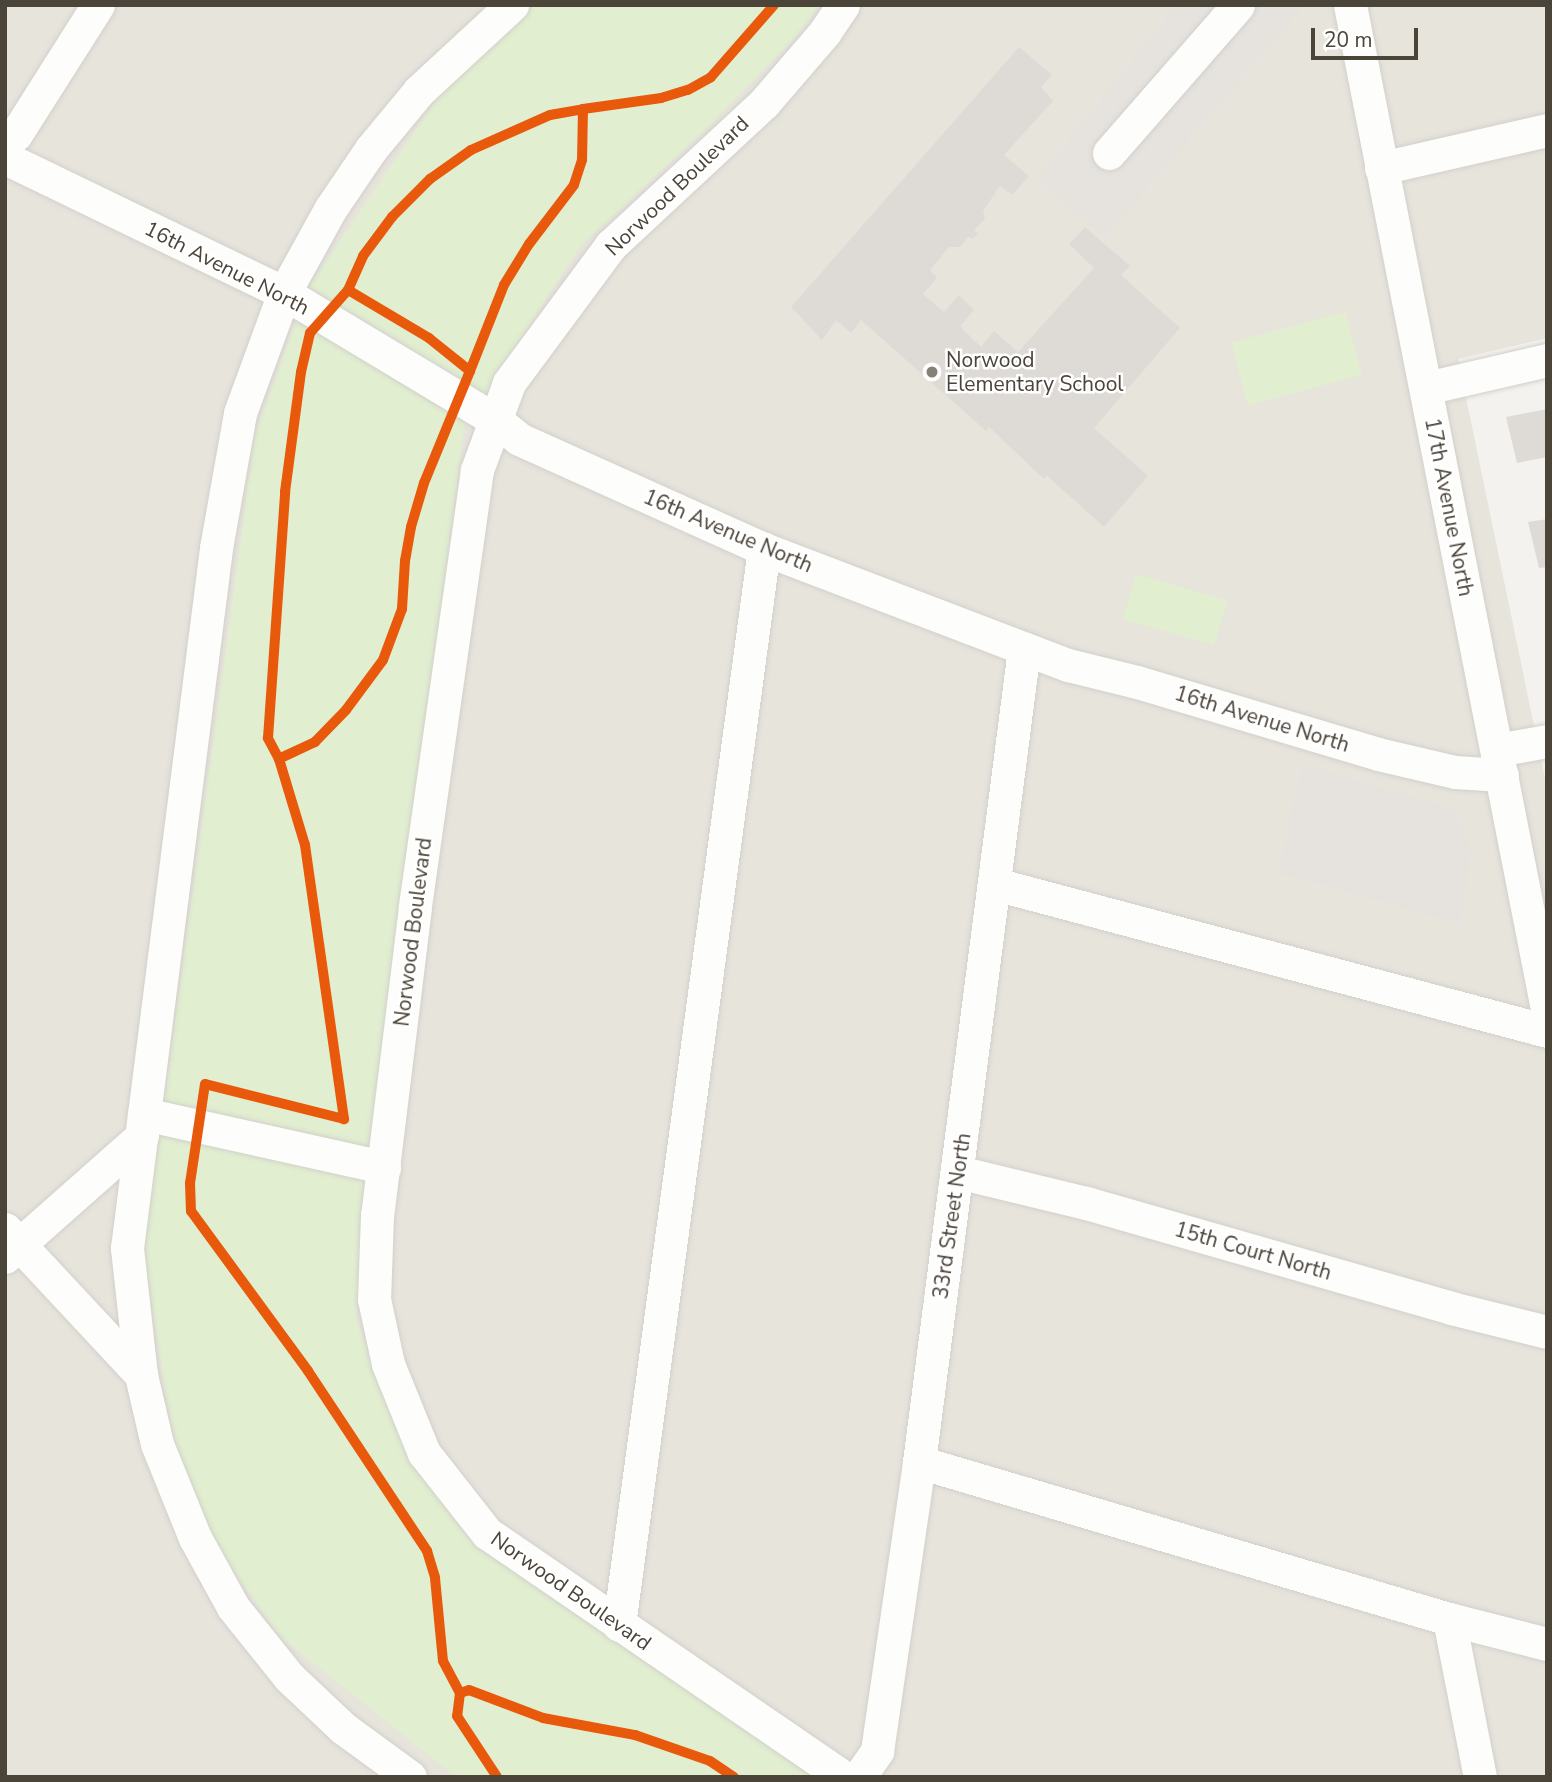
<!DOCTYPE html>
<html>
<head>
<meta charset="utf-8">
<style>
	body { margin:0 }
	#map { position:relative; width:1552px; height:1782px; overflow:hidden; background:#f4f2ee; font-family:"Nunito Sans",sans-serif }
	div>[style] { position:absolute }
	.residential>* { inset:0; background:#e7e4dc }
	.green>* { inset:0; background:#e1eecf; transform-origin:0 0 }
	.parking>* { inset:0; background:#e6e3df }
	.building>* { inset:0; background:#dedbd6 }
	.roads { filter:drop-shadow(0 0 2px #d2d0cb) drop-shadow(0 0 2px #d2d0cb) }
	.minor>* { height:33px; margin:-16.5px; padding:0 16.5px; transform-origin:16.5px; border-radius:16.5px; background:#fdfdfc }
	.cycleway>* { height:10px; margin:-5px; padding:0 5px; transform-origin:5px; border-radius:5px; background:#e8590c }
	.dots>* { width:19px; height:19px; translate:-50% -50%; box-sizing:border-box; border:4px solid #fff; border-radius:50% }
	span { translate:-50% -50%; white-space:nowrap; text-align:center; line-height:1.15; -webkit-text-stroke:5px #fff; paint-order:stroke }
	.street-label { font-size:21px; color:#4b4439 }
	.poi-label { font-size:21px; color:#4b4439 }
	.left { translate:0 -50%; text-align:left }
	.frame { position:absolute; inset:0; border:7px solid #4b4439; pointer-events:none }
	.scale { position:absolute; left:1311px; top:28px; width:107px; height:32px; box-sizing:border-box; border:4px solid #4b4439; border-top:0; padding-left:9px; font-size:21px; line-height:24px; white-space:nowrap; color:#4b4439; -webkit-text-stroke:5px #fff; paint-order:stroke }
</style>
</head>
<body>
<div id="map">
	<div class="residential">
		<i style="clip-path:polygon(5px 5px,1547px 5px,1547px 338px,1458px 359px,1547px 788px,1547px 1777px,5px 1777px)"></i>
	</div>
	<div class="green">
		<i style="clip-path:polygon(535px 5px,819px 5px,799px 33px,703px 132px,581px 245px,464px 427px,355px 1315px,413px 1462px,841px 1777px,456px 1777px,281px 1637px,222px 1555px,177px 1456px,163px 1377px,144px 1250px,255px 434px,308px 288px,443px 90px)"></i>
		<i style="left:1345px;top:312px;width:65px;height:118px;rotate:75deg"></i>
		<i style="left:1136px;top:574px;width:95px;height:47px;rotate:16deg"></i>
	</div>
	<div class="parking">
		<i style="clip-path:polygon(1176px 5px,1305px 5px,1105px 237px,1036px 180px)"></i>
		<i style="clip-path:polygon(1302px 764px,1453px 809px,1471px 847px,1461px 924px,1278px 873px)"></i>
	</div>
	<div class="building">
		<i style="clip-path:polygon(1019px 47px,1052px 75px,1041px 87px,1053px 101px,1004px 155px,1029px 176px,1012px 195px,1000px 186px,983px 211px,985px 219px,974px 230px,978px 233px,973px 239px,968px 237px,960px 247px,949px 247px,930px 270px,937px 278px,923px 294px,944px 312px,959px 295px,974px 310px,960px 326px,981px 347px,994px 331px,1018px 352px,1094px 268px,1069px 244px,1085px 227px,1130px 266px,1121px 275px,1180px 328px,1094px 428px,1148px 476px,1104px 527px,1046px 475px,1044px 479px,989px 427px,986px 431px,861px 320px,851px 333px,836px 320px,822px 340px,791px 307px)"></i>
		<i style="clip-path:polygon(1547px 409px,1547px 457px,1517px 463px,1506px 417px)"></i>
		<i style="clip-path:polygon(1547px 519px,1547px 567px,1539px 568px,1528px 522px)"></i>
	</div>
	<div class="roads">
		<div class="minor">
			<i style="left:843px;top:5px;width:32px;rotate:124deg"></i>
			<i style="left:825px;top:32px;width:94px;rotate:130.7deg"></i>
			<i style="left:764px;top:103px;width:209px;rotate:137.1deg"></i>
			<i style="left:611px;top:245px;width:172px;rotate:126.5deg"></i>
			<i style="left:509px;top:383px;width:93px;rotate:110.2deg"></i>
			<i style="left:477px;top:470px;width:441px;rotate:98.1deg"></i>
			<i style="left:415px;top:907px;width:310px;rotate:97deg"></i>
			<i style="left:377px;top:1215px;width:84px;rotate:92deg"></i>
			<i style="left:374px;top:1299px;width:66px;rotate:77.8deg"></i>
			<i style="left:388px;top:1364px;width:96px;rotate:68deg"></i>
			<i style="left:424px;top:1453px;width:102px;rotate:51.8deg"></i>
			<i style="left:487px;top:1533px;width:432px;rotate:34.4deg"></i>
			<i style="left:1350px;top:5px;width:1023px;rotate:78.9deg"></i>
			<i style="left:5px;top:143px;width:14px;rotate:-39deg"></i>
			<i style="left:16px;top:134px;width:153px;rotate:-57.6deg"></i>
			<i style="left:1109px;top:153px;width:196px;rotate:-48.9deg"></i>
			<i style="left:5px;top:158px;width:310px;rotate:25.8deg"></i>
			<i style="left:284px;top:293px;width:249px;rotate:31deg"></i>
			<i style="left:497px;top:421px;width:28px;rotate:39deg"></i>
			<i style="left:519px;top:439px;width:269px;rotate:24.2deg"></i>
			<i style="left:764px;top:549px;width:325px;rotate:20.9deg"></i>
			<i style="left:1068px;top:665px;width:71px;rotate:13.8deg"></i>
			<i style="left:1137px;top:682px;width:252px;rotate:16.6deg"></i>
			<i style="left:1378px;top:754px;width:79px;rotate:13.2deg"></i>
			<i style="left:1455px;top:772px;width:47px;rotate:3.7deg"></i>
			<i style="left:1381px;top:168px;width:170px;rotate:-12.9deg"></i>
			<i style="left:1426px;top:388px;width:124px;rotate:-13deg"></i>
			<i style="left:1497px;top:750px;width:51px;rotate:-10.2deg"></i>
			<i style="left:995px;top:884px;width:571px;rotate:14.91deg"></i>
			<i style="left:144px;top:1114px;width:246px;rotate:12.5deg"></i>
			<i style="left:958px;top:1172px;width:132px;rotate:13.6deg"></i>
			<i style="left:1086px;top:1203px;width:380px;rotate:16deg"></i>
			<i style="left:1451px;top:1308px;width:99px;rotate:14deg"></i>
			<i style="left:5px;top:1229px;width:200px;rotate:47deg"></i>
			<i style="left:5px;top:1257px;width:183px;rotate:-41.5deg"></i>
			<i style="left:919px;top:1462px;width:553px;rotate:16.5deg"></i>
			<i style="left:1449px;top:1619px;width:101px;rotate:14.3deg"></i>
			<i style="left:1449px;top:1619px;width:161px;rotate:78.9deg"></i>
			<i style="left:619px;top:1625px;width:1086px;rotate:-82.33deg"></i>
			<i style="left:410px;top:1777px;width:83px;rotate:-143.8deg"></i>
			<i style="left:343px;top:1728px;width:74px;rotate:-136.6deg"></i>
			<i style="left:289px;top:1677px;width:90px;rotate:-128.7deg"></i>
			<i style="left:233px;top:1607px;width:79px;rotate:-118.8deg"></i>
			<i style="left:195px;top:1538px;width:101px;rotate:-112deg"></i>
			<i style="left:157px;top:1444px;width:71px;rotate:-103.1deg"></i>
			<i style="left:141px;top:1375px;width:128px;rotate:-96.3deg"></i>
			<i style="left:127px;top:1248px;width:706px;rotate:-82.75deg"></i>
			<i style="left:216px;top:548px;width:137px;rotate:-79.9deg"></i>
			<i style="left:240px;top:413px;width:128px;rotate:-69.9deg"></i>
			<i style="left:284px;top:293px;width:97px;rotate:-61.1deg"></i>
			<i style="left:331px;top:208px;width:71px;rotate:-55.9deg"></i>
			<i style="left:371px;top:149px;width:75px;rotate:-50.4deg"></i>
			<i style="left:419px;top:91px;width:127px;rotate:-42.8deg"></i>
			<i style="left:859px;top:1777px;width:32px;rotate:-55deg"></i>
			<i style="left:877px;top:1751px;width:292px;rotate:-81.7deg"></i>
			<i style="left:919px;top:1462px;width:820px;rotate:-82.64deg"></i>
		</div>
	</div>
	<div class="cycleway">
		<i style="left:583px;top:109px;width:51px;rotate:91.1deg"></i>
		<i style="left:582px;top:160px;width:26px;rotate:108deg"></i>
		<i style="left:574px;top:185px;width:74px;rotate:127.3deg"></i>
		<i style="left:529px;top:244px;width:48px;rotate:121.4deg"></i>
		<i style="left:504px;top:285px;width:92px;rotate:111.6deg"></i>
		<i style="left:470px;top:371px;width:53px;rotate:-141.2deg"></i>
		<i style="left:429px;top:338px;width:94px;rotate:-149.3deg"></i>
		<i style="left:348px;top:290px;width:37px;rotate:-66deg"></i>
		<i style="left:363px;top:256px;width:49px;rotate:-53.4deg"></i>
		<i style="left:392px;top:217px;width:54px;rotate:-45deg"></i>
		<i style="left:430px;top:179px;width:50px;rotate:-35.3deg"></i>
		<i style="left:471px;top:150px;width:86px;rotate:-23.9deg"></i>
		<i style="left:550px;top:115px;width:34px;rotate:-10deg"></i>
		<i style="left:583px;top:109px;width:79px;rotate:-8deg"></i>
		<i style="left:661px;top:98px;width:28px;rotate:-17deg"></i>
		<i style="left:688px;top:90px;width:26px;rotate:-29deg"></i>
		<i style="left:711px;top:77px;width:96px;rotate:-48.8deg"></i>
		<i style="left:470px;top:371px;width:121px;rotate:112.3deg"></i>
		<i style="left:424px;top:483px;width:46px;rotate:106.5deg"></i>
		<i style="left:411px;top:527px;width:35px;rotate:100deg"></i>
		<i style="left:405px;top:561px;width:48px;rotate:93.6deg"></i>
		<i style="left:402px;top:609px;width:54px;rotate:110.4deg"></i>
		<i style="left:383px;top:660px;width:62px;rotate:126.5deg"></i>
		<i style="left:346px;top:710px;width:45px;rotate:134.1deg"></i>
		<i style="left:315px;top:742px;width:40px;rotate:155deg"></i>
		<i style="left:279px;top:759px;width:90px;rotate:73.2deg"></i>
		<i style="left:305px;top:845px;width:277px;rotate:81.9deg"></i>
		<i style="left:344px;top:1119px;width:143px;rotate:-165.9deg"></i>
		<i style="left:205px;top:1084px;width:100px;rotate:98.6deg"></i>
		<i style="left:190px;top:1183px;width:28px;rotate:88deg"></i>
		<i style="left:191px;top:1211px;width:198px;rotate:53.8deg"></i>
		<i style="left:308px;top:1371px;width:216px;rotate:56.5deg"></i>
		<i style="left:427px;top:1551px;width:28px;rotate:73deg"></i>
		<i style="left:435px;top:1578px;width:83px;rotate:84.5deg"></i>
		<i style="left:443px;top:1661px;width:36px;rotate:62deg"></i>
		<i style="left:460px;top:1693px;width:23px;rotate:97deg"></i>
		<i style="left:457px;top:1716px;width:73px;rotate:56.7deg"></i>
		<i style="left:279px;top:759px;width:24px;rotate:-118deg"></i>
		<i style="left:268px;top:738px;width:247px;rotate:-86deg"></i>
		<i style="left:285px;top:492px;width:121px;rotate:-82.4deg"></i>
		<i style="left:301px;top:372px;width:40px;rotate:-77deg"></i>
		<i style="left:310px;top:333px;width:57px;rotate:-48.5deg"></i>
		<i style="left:460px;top:1693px;width:9px;rotate:-18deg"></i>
		<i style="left:469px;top:1690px;width:79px;rotate:20.7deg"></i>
		<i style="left:543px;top:1718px;width:94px;rotate:10.5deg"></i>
		<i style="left:635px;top:1735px;width:79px;rotate:19.1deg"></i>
		<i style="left:710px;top:1761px;width:29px;rotate:34deg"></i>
	</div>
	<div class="dots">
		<i style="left:932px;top:372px;background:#868178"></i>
	</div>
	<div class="street-label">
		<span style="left:677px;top:186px;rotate:-44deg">Norwood Boulevard</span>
		<span style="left:227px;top:268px;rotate:27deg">16th Avenue North</span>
		<span style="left:1449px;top:507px;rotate:79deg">17th Avenue North</span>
		<span style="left:728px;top:531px;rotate:23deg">16th Avenue North</span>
		<span style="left:1262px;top:719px;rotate:17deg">16th Avenue North</span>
		<span style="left:413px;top:932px;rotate:-83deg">Norwood Boulevard</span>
		<span style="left:952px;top:1216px;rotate:-82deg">33rd Street North</span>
		<span style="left:1253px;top:1251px;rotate:16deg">15th Court North</span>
		<span style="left:571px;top:1591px;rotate:35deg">Norwood Boulevard</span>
	</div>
	<div class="poi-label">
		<span class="left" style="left:946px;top:372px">Norwood<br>Elementary School</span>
	</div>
	<div class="frame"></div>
	<div class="scale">20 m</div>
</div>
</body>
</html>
